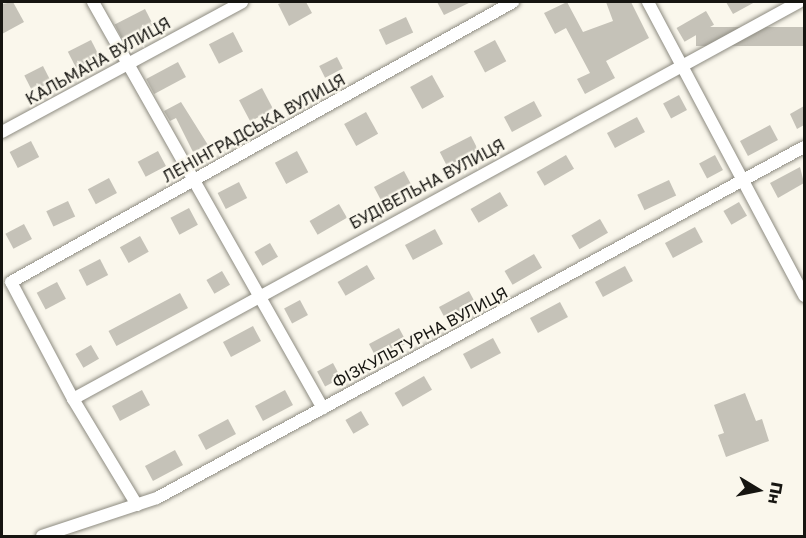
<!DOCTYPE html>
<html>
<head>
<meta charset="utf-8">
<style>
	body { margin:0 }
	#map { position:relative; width:806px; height:538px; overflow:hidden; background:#faf7ec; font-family:"Golos Text",sans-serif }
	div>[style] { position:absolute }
	.building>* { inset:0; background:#c5c2b8; transform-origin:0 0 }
	.roads { filter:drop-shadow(0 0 2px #8d8b81) drop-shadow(0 0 2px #8d8b81) }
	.street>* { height:12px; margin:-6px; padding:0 6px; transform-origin:6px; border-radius:6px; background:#fff }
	span { translate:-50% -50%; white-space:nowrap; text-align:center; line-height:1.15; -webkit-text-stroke:4.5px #faf7ec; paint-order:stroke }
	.street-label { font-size:16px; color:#161511 }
	.frame { position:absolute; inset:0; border:3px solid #161511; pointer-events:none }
	.north { position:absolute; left:728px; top:460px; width:60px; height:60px; -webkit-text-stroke:4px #faf7ec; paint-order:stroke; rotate:100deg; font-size:16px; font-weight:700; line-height:24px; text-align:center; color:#161511 }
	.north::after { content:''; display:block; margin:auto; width:21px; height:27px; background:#161511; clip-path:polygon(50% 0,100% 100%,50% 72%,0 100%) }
</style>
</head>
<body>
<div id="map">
	<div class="building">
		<i style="clip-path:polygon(13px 2px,24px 22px,2px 34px,2px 4px)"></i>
		<i style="clip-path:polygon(284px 2px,306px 2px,312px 13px,289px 26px,278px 4px)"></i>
		<i style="clip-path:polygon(437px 2px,471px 2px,444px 15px)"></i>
		<i style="clip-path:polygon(567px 2px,583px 32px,613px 21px,606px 2px,631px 2px,649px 38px,606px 61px,615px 78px,585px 94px,577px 79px,590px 73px,566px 28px,555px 34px,544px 13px)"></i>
		<i style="clip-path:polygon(726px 2px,755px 2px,733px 14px)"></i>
		<i style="left:145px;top:9px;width:18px;height:34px;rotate:63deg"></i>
		<i style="left:706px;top:11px;width:16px;height:34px;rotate:60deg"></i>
		<i style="left:406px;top:17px;width:17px;height:30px;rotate:65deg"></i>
		<i style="left:804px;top:27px;width:19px;height:108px;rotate:90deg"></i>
		<i style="left:233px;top:32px;width:22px;height:27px;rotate:63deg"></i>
		<i style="left:91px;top:40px;width:18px;height:26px;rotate:63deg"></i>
		<i style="left:495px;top:40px;width:24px;height:24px;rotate:62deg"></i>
		<i style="left:337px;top:57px;width:13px;height:20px;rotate:63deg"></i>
		<i style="left:178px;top:62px;width:17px;height:36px;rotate:62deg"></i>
		<i style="left:43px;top:66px;width:18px;height:21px;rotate:63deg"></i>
		<i style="left:432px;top:75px;width:25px;height:25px;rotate:61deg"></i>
		<i style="left:262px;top:88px;width:24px;height:26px;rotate:62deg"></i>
		<i style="left:679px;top:95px;width:17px;height:18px;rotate:62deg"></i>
		<i style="left:534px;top:101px;width:17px;height:34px;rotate:62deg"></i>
		<i style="clip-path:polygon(181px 102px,208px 145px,193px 152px,176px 118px,170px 121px,164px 111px)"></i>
		<i style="clip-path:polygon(804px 106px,804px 125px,797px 129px,790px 114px)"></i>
		<i style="left:366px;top:112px;width:25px;height:25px;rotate:61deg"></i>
		<i style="left:637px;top:117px;width:17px;height:34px;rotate:62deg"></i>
		<i style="left:770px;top:125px;width:17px;height:34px;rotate:62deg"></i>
		<i style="left:471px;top:136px;width:16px;height:35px;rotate:63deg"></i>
		<i style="left:31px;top:141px;width:18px;height:24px;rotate:63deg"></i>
		<i style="left:158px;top:151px;width:17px;height:23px;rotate:62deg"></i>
		<i style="left:297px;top:151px;width:24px;height:25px;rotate:62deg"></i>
		<i style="left:566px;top:155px;width:16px;height:34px;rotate:60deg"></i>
		<i style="left:715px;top:155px;width:17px;height:18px;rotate:62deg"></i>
		<i style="clip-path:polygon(800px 167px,804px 183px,778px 198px,770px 183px)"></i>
		<i style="left:404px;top:171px;width:17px;height:34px;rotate:62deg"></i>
		<i style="left:109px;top:178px;width:17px;height:24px;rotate:62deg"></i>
		<i style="left:669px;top:180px;width:17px;height:35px;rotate:65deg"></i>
		<i style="left:239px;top:182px;width:18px;height:24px;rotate:63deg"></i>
		<i style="left:500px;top:192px;width:16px;height:34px;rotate:60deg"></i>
		<i style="left:68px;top:201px;width:17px;height:24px;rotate:65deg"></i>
		<i style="left:739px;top:202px;width:16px;height:18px;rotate:60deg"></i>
		<i style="left:339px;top:204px;width:16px;height:34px;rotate:60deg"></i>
		<i style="left:189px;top:208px;width:19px;height:21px;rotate:62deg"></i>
		<i style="left:600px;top:219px;width:16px;height:33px;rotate:60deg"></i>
		<i style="left:24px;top:224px;width:17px;height:21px;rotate:62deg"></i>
		<i style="left:695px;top:227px;width:17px;height:34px;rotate:62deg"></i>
		<i style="left:435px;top:229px;width:17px;height:34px;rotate:62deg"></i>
		<i style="left:140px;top:236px;width:18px;height:23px;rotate:61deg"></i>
		<i style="left:270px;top:243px;width:16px;height:18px;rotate:60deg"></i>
		<i style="left:534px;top:254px;width:16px;height:34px;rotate:60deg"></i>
		<i style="left:100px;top:259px;width:18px;height:24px;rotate:63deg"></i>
		<i style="left:367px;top:265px;width:16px;height:34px;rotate:60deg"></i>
		<i style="left:625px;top:266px;width:17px;height:34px;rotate:62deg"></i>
		<i style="left:222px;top:271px;width:16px;height:18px;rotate:60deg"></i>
		<i style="left:57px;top:282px;width:19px;height:23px;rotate:62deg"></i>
		<i style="left:469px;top:291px;width:17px;height:34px;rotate:62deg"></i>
		<i style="left:180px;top:293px;width:17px;height:81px;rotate:62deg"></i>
		<i style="left:300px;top:300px;width:17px;height:18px;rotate:62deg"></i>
		<i style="left:560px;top:302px;width:17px;height:34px;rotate:62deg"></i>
		<i style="left:253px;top:326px;width:17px;height:34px;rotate:62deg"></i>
		<i style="left:399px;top:328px;width:17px;height:34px;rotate:62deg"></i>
		<i style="left:493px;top:338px;width:17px;height:34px;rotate:62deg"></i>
		<i style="left:91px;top:345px;width:16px;height:18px;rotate:60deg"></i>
		<i style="left:333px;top:363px;width:17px;height:18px;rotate:62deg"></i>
		<i style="left:424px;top:376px;width:16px;height:34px;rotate:60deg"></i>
		<i style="left:142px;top:390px;width:17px;height:34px;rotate:62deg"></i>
		<i style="left:285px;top:390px;width:17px;height:34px;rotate:62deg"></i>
		<i style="clip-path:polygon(745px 393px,756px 421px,762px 419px,769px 441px,726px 457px,718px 435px,724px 433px,714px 405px)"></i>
		<i style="left:361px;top:411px;width:16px;height:18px;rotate:60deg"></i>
		<i style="left:228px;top:419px;width:17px;height:34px;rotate:62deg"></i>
		<i style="left:175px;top:450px;width:17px;height:34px;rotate:62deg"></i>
	</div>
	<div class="roads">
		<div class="street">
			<i style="left:93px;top:2px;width:467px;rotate:60.5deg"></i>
			<i style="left:648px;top:2px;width:333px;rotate:62deg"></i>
			<i style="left:2px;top:132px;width:273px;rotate:-28.4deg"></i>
			<i style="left:73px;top:399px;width:827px;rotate:-28.67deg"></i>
			<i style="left:137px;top:505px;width:124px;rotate:-121.1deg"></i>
			<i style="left:73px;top:399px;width:132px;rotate:-117.9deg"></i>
			<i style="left:11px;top:282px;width:575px;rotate:-29.15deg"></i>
			<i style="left:42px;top:536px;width:121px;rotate:-18.3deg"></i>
			<i style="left:157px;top:498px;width:736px;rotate:-28.48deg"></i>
		</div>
	</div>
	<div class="street-label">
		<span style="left:98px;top:61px;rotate:-29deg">КАЛЬМАНА ВУЛИЦЯ</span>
		<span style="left:254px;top:128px;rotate:-29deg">ЛЕНІНГРАДСЬКА ВУЛИЦЯ</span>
		<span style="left:427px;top:184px;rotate:-28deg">БУДІВЕЛЬНА ВУЛИЦЯ</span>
		<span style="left:420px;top:337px;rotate:-28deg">ФIЗКУЛЬТУРНА ВУЛИЦЯ</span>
	</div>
	<div class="frame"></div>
	<div class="north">Пн</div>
</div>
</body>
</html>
